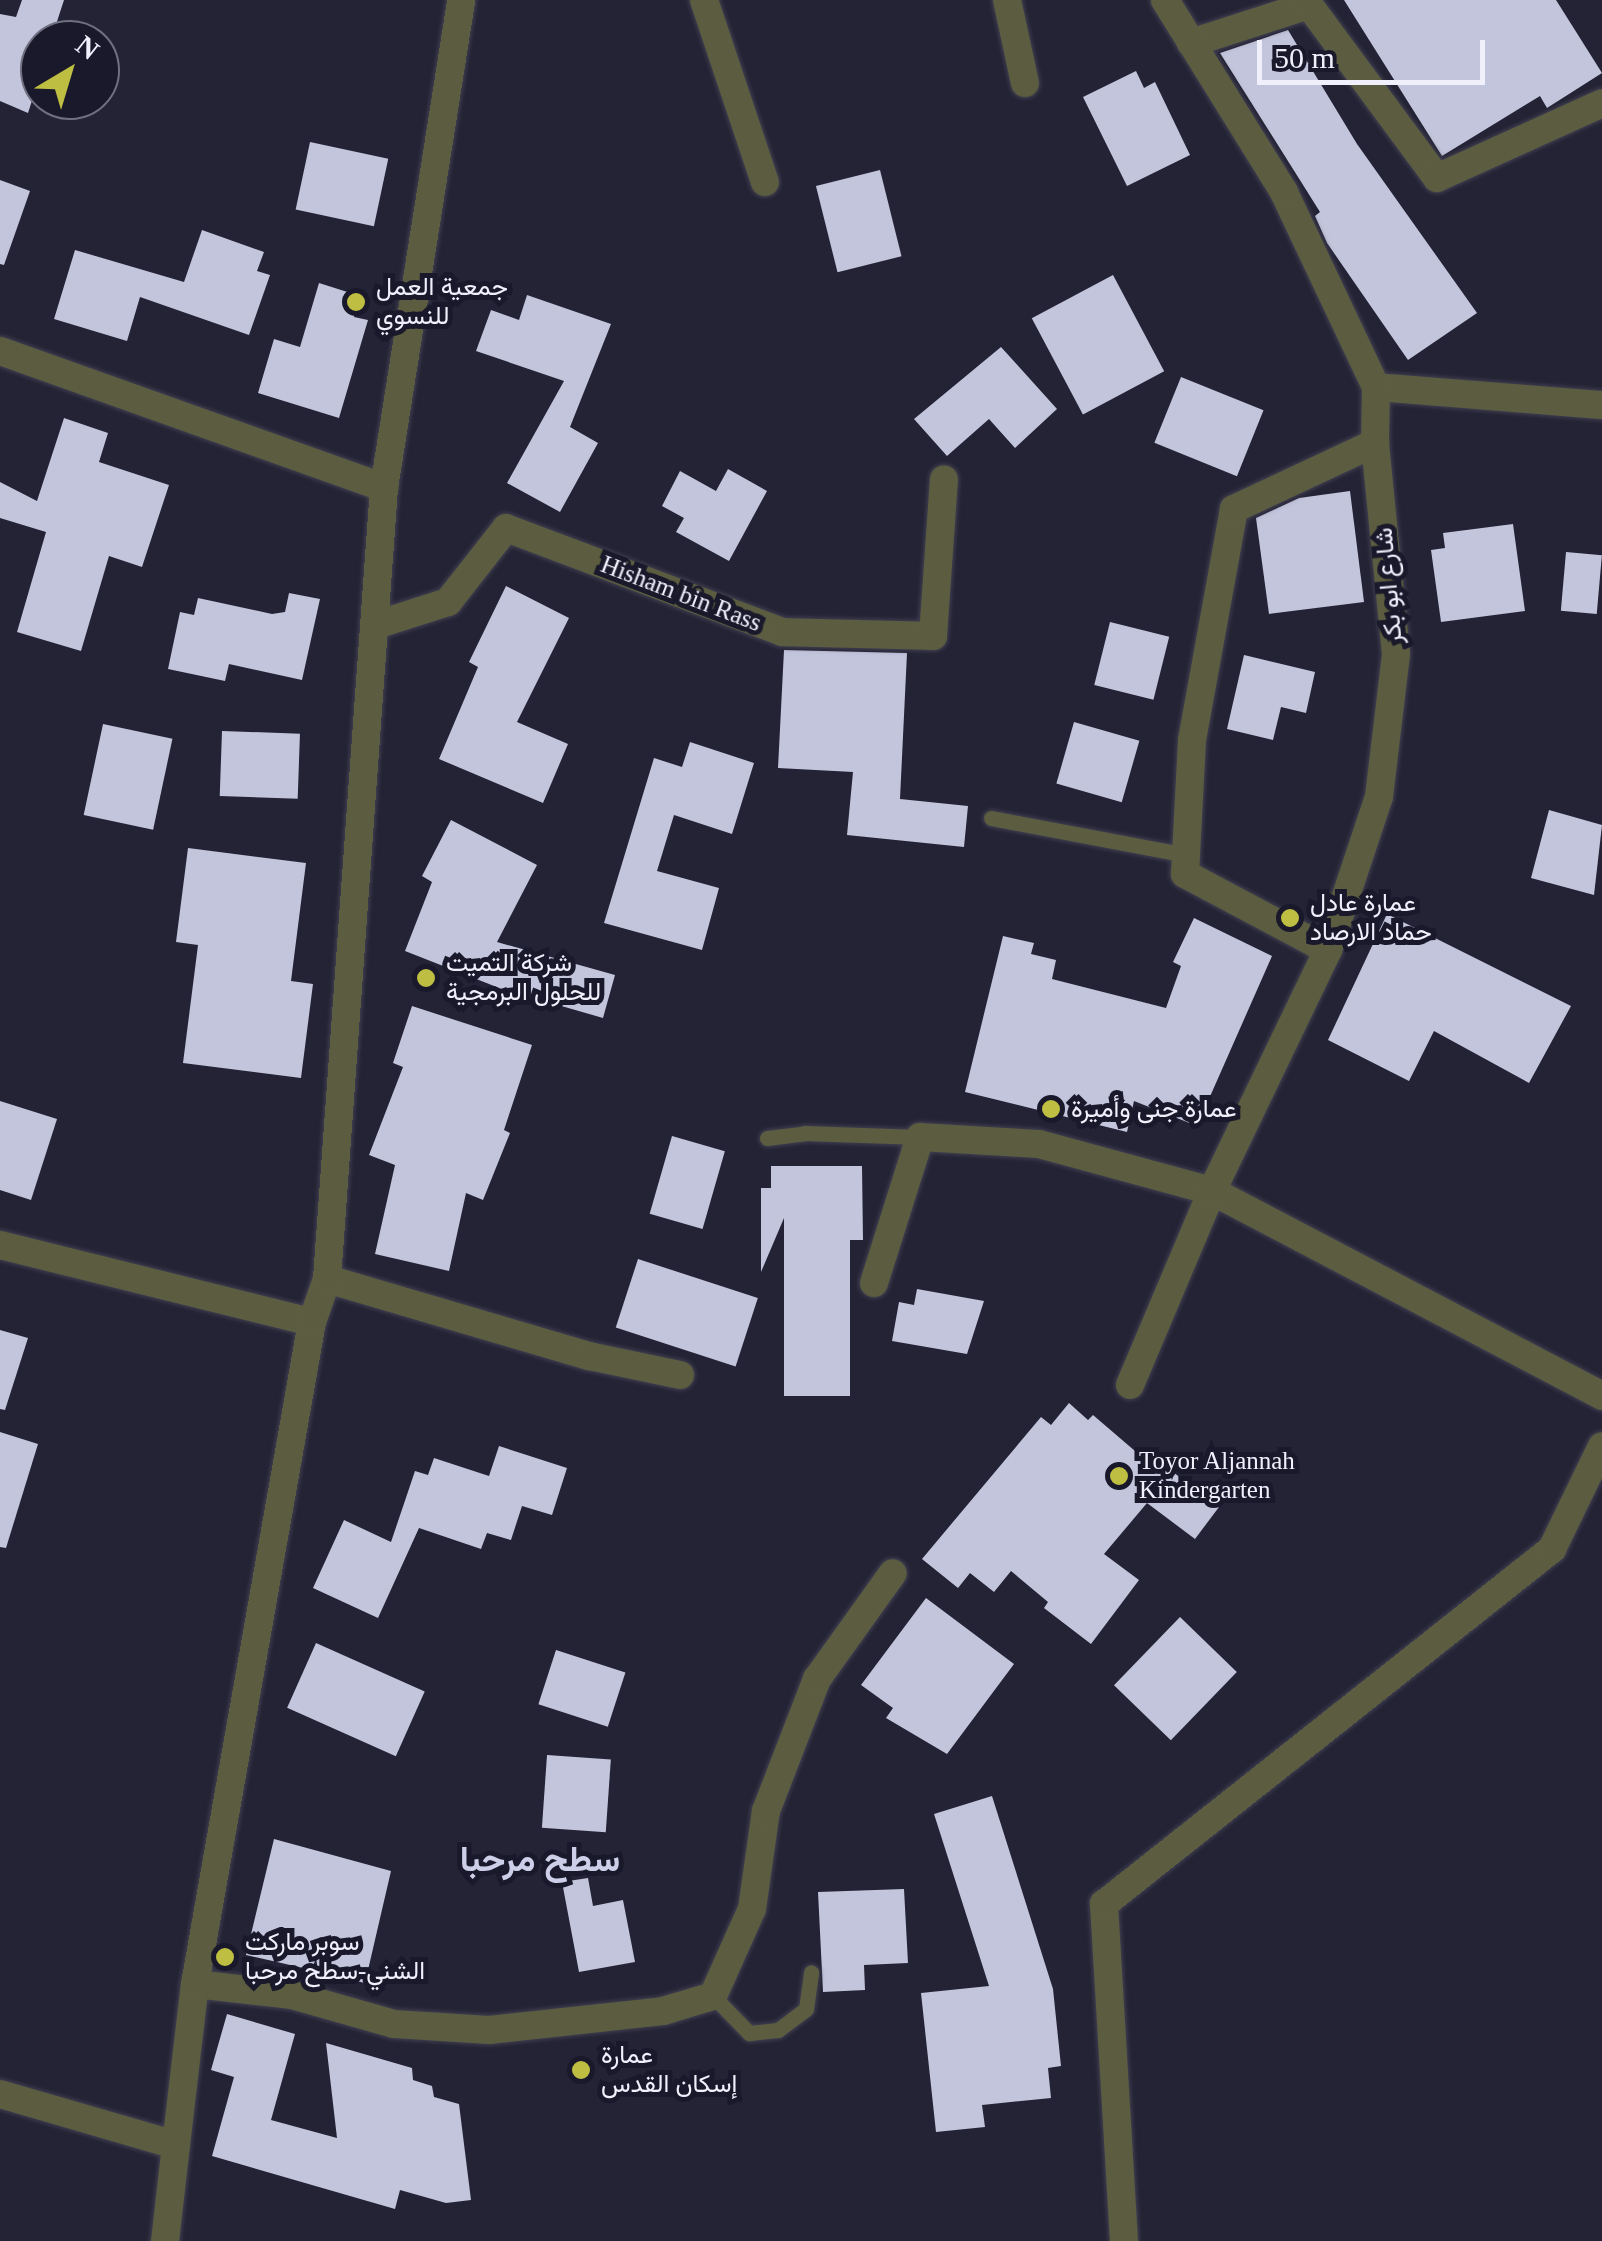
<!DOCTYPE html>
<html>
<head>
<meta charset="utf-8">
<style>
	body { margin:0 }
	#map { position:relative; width:1602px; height:2241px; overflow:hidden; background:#232335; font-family:"Times New Roman",Vazirmatn,serif }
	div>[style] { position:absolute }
	.building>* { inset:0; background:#c3c5dd; transform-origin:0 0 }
	.roads { filter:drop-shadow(0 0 2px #404051) drop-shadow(0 0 2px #404051) }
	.service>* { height:15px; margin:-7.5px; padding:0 7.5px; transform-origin:7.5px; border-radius:7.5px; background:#5c5d40 }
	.minor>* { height:28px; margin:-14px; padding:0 14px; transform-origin:14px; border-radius:14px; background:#5c5d40 }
	.dots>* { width:28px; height:28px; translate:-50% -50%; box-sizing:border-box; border:5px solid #19192b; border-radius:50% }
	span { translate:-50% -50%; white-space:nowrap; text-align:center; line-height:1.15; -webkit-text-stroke:10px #19192b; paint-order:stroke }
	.poi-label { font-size:25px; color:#f0f0fd }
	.left { translate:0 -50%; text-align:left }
	.street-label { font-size:25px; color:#f0f0fd }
	.district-label { font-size:35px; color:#cdcee7; font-weight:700 }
	.north { position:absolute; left:20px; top:20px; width:100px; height:100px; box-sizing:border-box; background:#19192b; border:2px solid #6f6f7f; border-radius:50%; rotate:38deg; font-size:28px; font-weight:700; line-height:40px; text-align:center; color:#f0f0fd }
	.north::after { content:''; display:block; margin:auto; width:35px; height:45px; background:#bebf42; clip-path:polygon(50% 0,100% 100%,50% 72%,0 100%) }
	.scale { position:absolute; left:1257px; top:40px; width:228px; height:45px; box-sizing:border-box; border:5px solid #f0f0fd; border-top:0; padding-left:12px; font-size:30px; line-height:35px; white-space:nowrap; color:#f0f0fd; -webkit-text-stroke:8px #19192b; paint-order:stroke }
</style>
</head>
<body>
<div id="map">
	<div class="building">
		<i style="clip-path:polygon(22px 0,64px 0,51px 40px,40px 40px,40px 76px,28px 113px,0 101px,0 14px,16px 17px)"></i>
		<i style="clip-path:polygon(1344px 0,1556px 0,1602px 73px,1547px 108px,1540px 96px,1442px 156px)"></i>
		<i style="clip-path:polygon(1288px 30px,1357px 144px,1477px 313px,1408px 360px,1327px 243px,1315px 216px,1320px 212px,1220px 53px)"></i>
		<i style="clip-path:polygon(1136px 71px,1144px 88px,1155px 82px,1190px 155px,1127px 186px,1083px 97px)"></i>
		<i style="left:310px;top:142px;width:80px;height:69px;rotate:12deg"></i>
		<i style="left:880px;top:170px;width:89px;height:66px;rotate:76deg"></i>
		<i style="clip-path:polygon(0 180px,30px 191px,4px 265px,0 264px)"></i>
		<i style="clip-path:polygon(202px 230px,264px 252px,257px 271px,270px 275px,249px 335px,140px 297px,127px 341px,54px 319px,75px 250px,184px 282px)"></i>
		<i style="left:1113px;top:275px;width:109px;height:92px;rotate:62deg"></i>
		<i style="clip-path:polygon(319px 283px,360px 296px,354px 317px,368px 320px,339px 418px,258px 393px,274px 339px,300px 347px)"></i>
		<i style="clip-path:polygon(527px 295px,611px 324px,570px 427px,598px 443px,560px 512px,507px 483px,564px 381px,476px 351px,491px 310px,519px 320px)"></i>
		<i style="clip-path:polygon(1001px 347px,1057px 409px,1015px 448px,989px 419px,947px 456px,914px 419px)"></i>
		<i style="left:1181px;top:377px;width:89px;height:71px;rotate:22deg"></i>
		<i style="clip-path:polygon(64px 418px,108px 433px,99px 462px,169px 485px,142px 567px,109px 556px,81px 651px,17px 632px,46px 532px,0 518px,0 482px,37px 501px)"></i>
		<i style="clip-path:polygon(728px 469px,767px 491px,729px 561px,676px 532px,684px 518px,662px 506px,680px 471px,716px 491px)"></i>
		<i style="clip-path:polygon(1350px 491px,1364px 602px,1269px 614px,1256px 518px,1299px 498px)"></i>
		<i style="clip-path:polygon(1513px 524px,1525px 611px,1441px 622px,1431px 550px,1445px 548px,1443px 533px)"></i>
		<i style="left:1566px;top:552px;width:36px;height:59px;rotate:5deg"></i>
		<i style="clip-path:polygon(506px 586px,569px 618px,517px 722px,568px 744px,543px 803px,439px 759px,478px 667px,469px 662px)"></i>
		<i style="clip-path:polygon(289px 593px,320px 599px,302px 680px,229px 664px,225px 681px,168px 669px,180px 612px,194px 615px,198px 598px,272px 614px,285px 612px)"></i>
		<i style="left:1110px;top:622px;width:61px;height:65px;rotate:14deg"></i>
		<i style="clip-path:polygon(784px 650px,907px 653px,900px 799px,968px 806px,964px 847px,847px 835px,853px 772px,778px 768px)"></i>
		<i style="clip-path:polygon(1244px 655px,1315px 672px,1306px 713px,1281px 707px,1273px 740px,1227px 729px)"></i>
		<i style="left:1074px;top:722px;width:68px;height:64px;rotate:16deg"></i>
		<i style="left:103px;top:724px;width:71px;height:93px;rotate:12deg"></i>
		<i style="left:222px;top:731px;width:78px;height:65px;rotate:2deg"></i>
		<i style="clip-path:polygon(690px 742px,754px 763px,732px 834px,674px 815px,657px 871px,719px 888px,702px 950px,604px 923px,654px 758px,682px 767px)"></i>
		<i style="clip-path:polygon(1549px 810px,1602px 825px,1594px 895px,1531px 878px)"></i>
		<i style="clip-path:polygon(451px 820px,537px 865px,497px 942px,615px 975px,603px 1018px,551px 1003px,550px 1008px,405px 951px,432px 882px,422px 876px)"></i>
		<i style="clip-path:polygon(188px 848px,306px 863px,291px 981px,313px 984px,301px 1078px,183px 1063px,198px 945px,176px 942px)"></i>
		<i style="clip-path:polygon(1387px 914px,1571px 1006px,1529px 1083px,1434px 1031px,1409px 1081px,1328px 1040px)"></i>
		<i style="clip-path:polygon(1194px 918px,1272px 956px,1197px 1126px,1134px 1101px,1127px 1132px,965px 1092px,1003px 936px,1034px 943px,1031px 954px,1056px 960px,1052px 979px,1166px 1008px,1181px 966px,1173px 962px)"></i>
		<i style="clip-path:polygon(412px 1006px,532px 1045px,504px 1130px,510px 1133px,483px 1200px,466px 1193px,449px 1271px,375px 1254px,395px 1165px,369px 1155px,403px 1067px,393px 1063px)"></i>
		<i style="clip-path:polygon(0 1101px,57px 1119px,31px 1200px,0 1190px)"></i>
		<i style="left:672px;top:1136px;width:55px;height:81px;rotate:16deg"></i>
		<i style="clip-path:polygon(771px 1166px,862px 1166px,863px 1240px,850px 1240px,850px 1396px,784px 1396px,784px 1218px,761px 1272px,761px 1188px,771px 1188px)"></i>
		<i style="left:638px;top:1259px;width:126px;height:72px;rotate:18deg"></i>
		<i style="clip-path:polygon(917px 1289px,984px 1301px,967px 1354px,892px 1341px,899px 1302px,914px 1305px)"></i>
		<i style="clip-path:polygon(0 1330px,28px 1338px,5px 1410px,0 1409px)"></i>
		<i style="clip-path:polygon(1069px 1403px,1088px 1420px,1093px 1415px,1163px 1475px,1169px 1469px,1219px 1507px,1195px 1539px,1147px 1503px,1104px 1554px,1139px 1580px,1091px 1644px,1044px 1608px,1048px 1602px,1011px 1571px,994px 1592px,970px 1573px,958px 1588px,922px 1559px,1041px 1417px,1051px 1425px)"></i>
		<i style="clip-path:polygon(0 1432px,38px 1444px,6px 1548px,0 1547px)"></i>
		<i style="clip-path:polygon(499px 1446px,567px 1468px,552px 1515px,522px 1506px,511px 1540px,487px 1533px,481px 1549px,419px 1528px,378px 1618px,313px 1588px,344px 1520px,391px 1542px,415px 1471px,428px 1475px,434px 1458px,489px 1476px)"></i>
		<i style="clip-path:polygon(926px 1598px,1014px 1664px,947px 1754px,886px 1718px,893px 1708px,861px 1685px)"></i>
		<i style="left:1180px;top:1617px;width:79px;height:95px;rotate:44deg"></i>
		<i style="left:316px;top:1643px;width:119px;height:71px;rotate:24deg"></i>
		<i style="left:556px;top:1650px;width:73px;height:57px;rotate:18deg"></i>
		<i style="left:547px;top:1755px;width:64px;height:73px;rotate:4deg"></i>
		<i style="clip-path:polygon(992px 1796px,1053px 1989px,1061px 2066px,1048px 2068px,1051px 2098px,982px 2105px,985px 2127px,936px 2132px,921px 1993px,989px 1986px,934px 1814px)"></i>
		<i style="clip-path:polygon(274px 1839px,391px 1871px,365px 1983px,318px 1972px,316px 1957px,312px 1970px,246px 1955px)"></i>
		<i style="clip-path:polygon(588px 1878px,593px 1906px,623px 1900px,635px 1962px,579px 1972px,562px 1882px)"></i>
		<i style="clip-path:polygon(904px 1889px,908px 1963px,864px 1965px,865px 1990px,823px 1992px,818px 1892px)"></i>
		<i style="clip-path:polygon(227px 2014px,295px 2034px,271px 2120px,337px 2138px,326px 2043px,412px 2068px,413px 2080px,432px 2086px,434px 2097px,459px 2104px,471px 2200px,446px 2203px,400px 2190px,395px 2209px,212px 2156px,234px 2077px,211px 2070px)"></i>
	</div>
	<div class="roads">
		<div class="service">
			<i style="left:991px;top:818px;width:198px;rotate:10.7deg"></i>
			<i style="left:767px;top:1138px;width:38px;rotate:-7deg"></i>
			<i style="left:805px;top:1133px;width:115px;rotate:2deg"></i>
			<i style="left:713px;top:1996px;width:52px;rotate:45.8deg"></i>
			<i style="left:749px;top:2033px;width:29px;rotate:-6deg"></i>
			<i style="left:778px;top:2030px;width:35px;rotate:-37deg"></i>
			<i style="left:806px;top:2009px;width:37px;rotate:-82deg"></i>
		</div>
		<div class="minor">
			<i style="left:704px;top:0;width:192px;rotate:71.5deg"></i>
			<i style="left:1007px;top:0;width:85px;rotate:77.8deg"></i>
			<i style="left:1191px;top:43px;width:124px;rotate:-17.9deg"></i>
			<i style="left:1309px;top:5px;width:215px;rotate:53.5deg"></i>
			<i style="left:1437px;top:178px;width:181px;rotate:-24.4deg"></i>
			<i style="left:0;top:351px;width:408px;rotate:19.6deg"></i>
			<i style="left:1376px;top:387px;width:227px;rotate:4.6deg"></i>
			<i style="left:376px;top:625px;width:76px;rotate:-17.7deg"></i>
			<i style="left:448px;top:602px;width:94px;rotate:-51.9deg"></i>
			<i style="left:506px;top:528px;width:295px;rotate:20.6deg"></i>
			<i style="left:782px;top:632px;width:151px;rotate:1.5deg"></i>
			<i style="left:933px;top:636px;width:157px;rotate:-86deg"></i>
			<i style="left:1328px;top:950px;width:162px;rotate:-152deg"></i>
			<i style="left:1185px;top:874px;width:134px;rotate:-87deg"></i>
			<i style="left:1192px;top:740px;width:235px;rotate:-79.7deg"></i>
			<i style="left:1234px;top:509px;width:156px;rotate:-25.1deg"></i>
			<i style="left:0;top:1245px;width:321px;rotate:13.9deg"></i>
			<i style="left:327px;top:1279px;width:273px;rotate:16.4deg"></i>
			<i style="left:589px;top:1356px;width:93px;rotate:11.8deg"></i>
			<i style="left:874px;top:1283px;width:153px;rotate:-72.5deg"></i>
			<i style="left:920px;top:1137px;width:119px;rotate:3.4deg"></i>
			<i style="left:1039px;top:1144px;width:179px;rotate:15.2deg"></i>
			<i style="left:1212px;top:1191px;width:441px;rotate:27.7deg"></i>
			<i style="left:1130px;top:1385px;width:211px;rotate:-67.1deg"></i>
			<i style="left:1212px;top:1191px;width:267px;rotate:-64.3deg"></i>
			<i style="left:1328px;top:950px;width:161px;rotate:-71.6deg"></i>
			<i style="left:1379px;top:797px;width:144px;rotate:-83.2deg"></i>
			<i style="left:1396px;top:654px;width:212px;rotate:-95.7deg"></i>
			<i style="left:1375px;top:443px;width:56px;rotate:-89deg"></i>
			<i style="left:1376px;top:387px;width:216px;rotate:-115.3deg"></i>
			<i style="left:1284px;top:192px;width:226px;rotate:-121.8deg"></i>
			<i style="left:195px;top:1984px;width:98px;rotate:6.5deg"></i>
			<i style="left:292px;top:1995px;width:106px;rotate:15.9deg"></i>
			<i style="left:394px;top:2024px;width:95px;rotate:3.6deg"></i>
			<i style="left:489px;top:2030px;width:175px;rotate:-6.2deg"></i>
			<i style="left:663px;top:2011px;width:52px;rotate:-16.7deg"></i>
			<i style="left:713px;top:1996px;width:95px;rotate:-65.9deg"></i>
			<i style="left:752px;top:1909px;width:99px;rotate:-81.9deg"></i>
			<i style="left:766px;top:1811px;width:142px;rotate:-68.9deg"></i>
			<i style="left:817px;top:1679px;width:130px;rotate:-54.4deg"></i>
			<i style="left:0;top:2094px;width:183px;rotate:16.2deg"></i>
			<i style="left:176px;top:2145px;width:97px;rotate:96.5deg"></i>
			<i style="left:176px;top:2145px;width:162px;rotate:-83.3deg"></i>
			<i style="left:195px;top:1984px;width:672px;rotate:-79.98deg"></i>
			<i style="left:312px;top:1322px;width:46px;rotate:-70.8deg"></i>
			<i style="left:327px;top:1279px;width:793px;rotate:-85.88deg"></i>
			<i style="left:384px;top:488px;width:494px;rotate:-81deg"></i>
			<i style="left:1124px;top:2241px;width:338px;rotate:-93.4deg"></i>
			<i style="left:1104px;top:1904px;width:572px;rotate:-38.39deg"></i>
			<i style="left:1552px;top:1549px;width:114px;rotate:-64.1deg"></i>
		</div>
	</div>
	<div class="dots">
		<i style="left:356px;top:302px;background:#bebf42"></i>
		<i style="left:1290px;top:918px;background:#bebf42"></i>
		<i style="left:426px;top:978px;background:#bebf42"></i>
		<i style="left:1051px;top:1109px;background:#bebf42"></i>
		<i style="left:1119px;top:1476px;background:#bebf42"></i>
		<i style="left:225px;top:1957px;background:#bebf42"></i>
		<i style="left:581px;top:2070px;background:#bebf42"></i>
	</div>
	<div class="poi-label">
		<span class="left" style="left:376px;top:302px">جمعية العمل<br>للنسوي</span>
		<span class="left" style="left:1310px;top:918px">عمارة عادل<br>حماد الارصاد</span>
		<span class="left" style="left:446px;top:978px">شركة التميت<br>للحلول البرمجية</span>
		<span class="left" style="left:1071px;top:1109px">عمارة جنى وأميرة</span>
		<span class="left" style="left:1139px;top:1476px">Toyor Aljannah<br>Kindergarten</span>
		<span class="left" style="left:245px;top:1957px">سوبر ماركت<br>الشني-سطح مرحبا</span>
		<span class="left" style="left:601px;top:2070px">عمارة<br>إسكان القدس</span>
	</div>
	<div class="street-label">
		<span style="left:1389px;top:586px;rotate:-95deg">شارع ابو بكر</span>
		<span style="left:681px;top:594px;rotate:21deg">Hisham bin Rass</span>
	</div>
	<div class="district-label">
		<span style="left:540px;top:1860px">سطح مرحبا</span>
	</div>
	<div class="north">N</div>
	<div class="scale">50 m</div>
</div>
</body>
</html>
